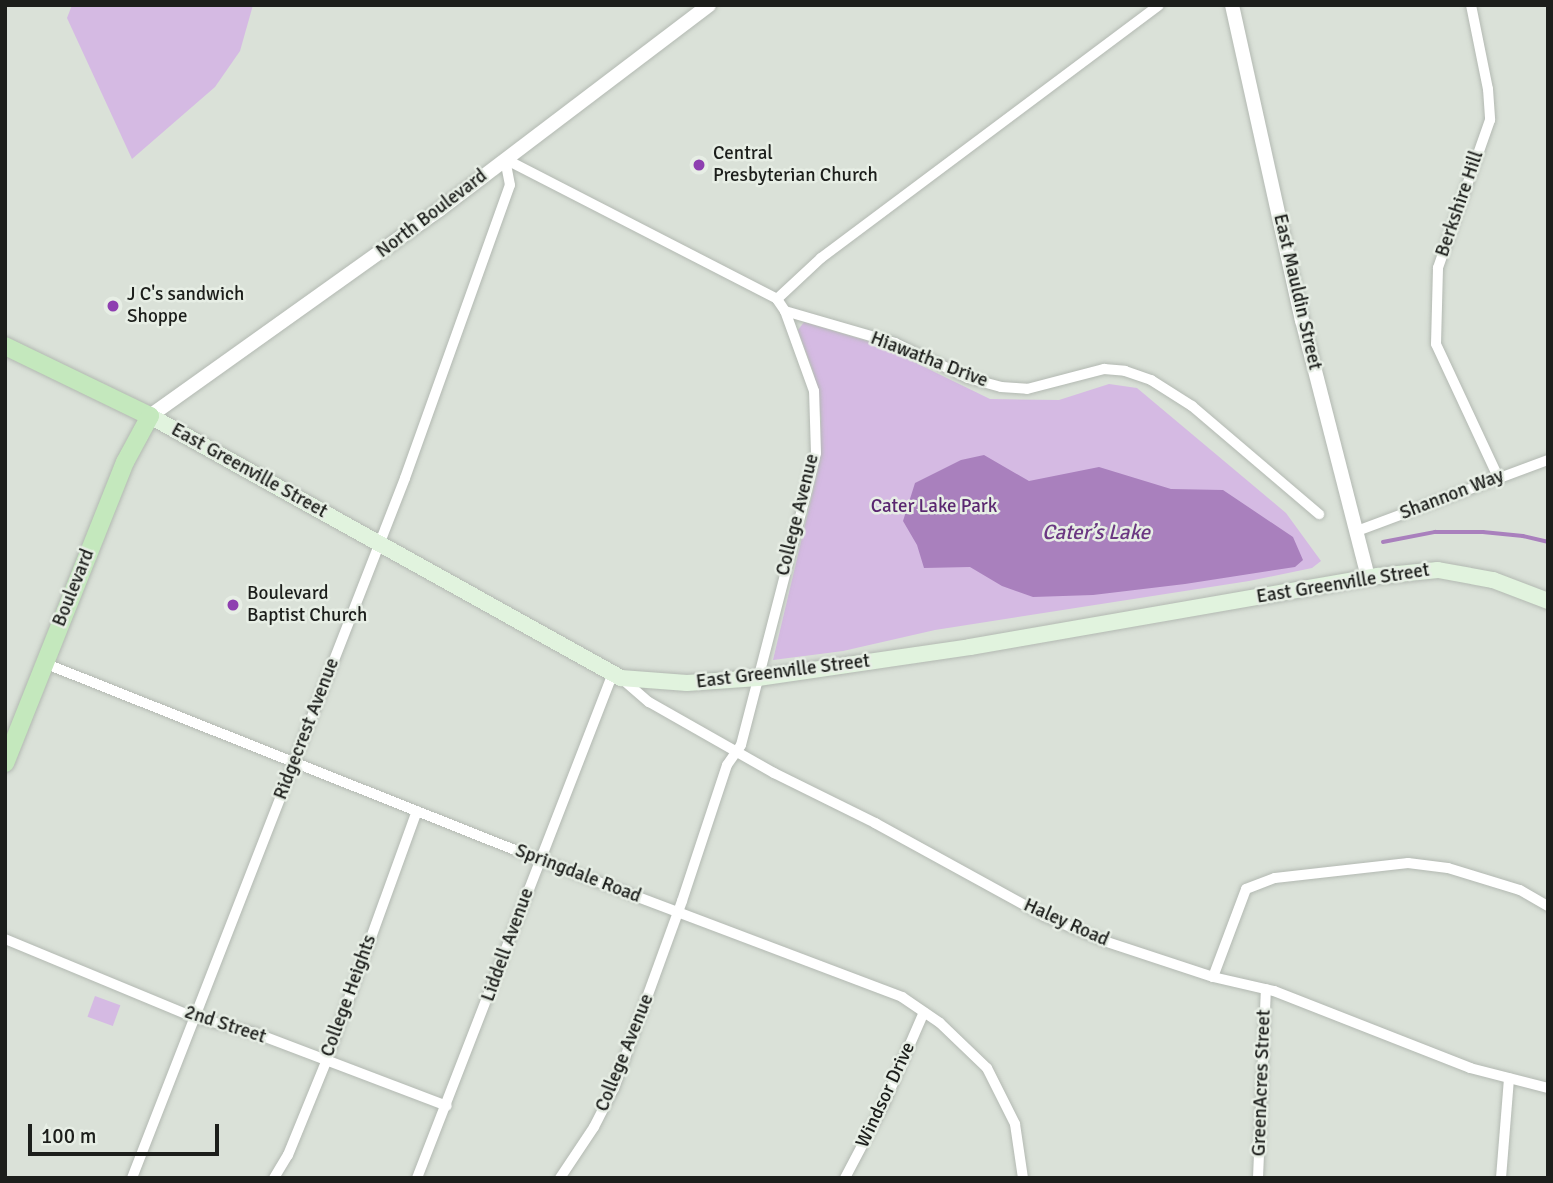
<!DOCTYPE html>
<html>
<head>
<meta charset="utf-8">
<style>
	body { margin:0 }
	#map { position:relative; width:1553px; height:1183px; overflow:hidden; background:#dae1d8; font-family:Signika,sans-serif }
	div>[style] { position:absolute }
	.green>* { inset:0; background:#d5bae3; transform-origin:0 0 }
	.water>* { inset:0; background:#a980bd }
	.stream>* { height:3.5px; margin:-1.75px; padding:0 1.75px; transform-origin:1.75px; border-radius:1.75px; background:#a980bd }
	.roads { filter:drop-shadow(0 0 2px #b3b9b2) drop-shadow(0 0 2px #b3b9b2) }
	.minor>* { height:10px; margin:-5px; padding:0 5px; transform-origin:5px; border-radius:5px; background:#fff }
	.tertiary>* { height:14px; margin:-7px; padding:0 7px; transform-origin:7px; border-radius:7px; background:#fff }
	.secondary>* { height:16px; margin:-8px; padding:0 8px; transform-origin:8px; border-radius:8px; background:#e1f3de }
	.primary>* { height:18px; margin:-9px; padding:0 9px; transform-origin:9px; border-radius:9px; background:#c4e8bd }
	.dots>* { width:19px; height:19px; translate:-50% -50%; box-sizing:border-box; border:4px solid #e7eee5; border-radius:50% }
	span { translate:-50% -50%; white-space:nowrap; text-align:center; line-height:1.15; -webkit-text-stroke:5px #e7eee5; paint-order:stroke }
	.poi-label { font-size:19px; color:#1c1e1b }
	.left { translate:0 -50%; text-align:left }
	.street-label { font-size:19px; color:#1c1e1b }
	.park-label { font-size:19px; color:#5a2770 }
	.water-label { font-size:21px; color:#6b3882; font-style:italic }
	.frame { position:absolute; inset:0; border:7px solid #1c1e1b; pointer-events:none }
	.scale { position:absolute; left:28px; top:1124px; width:191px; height:32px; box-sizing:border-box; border:4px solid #1c1e1b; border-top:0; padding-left:9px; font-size:21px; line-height:24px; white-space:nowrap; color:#1c1e1b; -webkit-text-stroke:5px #e7eee5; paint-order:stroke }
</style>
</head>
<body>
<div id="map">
	<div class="green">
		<i style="clip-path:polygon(72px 5px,253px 5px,240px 51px,215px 87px,132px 159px,67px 18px)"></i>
		<i style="clip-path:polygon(804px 322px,877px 344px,990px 399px,1059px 400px,1109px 384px,1137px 388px,1286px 513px,1321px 561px,1312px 568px,1249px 581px,935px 630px,843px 651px,773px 660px,818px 470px,821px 418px,814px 374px,798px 330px)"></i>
		<i style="left:95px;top:996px;width:27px;height:22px;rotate:20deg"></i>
	</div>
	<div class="water">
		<i style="clip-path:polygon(984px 455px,1029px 481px,1099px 467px,1171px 489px,1223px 490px,1293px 537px,1303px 560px,1295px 567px,1185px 584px,1093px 595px,1033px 597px,1002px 586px,970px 567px,924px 568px,917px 545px,903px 521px,915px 483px,961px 460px)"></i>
	</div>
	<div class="stream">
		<i style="left:1383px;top:542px;width:53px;rotate:-10.9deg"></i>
		<i style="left:1435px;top:532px;width:48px"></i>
		<i style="left:1483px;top:532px;width:40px;rotate:5.7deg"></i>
		<i style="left:1523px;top:536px;width:26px;rotate:13deg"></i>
	</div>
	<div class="roads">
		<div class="minor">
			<i style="left:1471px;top:5px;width:86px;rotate:78.6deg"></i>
			<i style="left:1488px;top:89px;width:31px;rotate:86deg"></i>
			<i style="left:1490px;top:120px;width:157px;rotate:109.4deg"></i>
			<i style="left:1438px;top:268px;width:76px;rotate:91.5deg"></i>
			<i style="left:1436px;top:344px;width:147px;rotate:65deg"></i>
			<i style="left:505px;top:159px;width:306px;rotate:27.2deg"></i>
			<i style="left:777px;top:299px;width:60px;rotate:-43deg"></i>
			<i style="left:821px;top:258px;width:422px;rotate:-36.8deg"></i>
			<i style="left:785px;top:311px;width:115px;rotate:16.2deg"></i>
			<i style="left:895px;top:343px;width:81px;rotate:25.6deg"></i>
			<i style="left:968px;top:378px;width:34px;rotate:15deg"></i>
			<i style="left:1001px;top:387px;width:26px;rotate:4deg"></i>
			<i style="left:1027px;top:389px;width:80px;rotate:-14.6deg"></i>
			<i style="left:1104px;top:369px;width:21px;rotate:5deg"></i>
			<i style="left:1125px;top:371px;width:28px;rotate:19deg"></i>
			<i style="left:1151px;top:380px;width:49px;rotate:32.4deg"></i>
			<i style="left:1192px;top:406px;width:167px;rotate:40.4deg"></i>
			<i style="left:1357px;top:531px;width:204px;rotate:-20.4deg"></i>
			<i style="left:44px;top:663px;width:534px;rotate:21.66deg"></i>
			<i style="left:540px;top:860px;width:387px;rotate:20.7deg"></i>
			<i style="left:902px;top:997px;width:46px;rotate:34.4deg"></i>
			<i style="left:940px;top:1023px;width:65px;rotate:43.8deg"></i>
			<i style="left:987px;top:1068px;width:63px;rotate:63.4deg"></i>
			<i style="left:1015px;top:1124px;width:55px;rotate:81.6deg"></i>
			<i style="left:621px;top:678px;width:37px;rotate:41deg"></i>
			<i style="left:649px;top:702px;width:144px;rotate:29.6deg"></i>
			<i style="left:774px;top:773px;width:113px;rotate:26.3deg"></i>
			<i style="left:875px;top:823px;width:193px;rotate:28.8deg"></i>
			<i style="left:1044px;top:916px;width:65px;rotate:22.6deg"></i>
			<i style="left:1104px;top:941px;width:115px;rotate:18.3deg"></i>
			<i style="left:1213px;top:977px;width:63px;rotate:12.9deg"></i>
			<i style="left:1274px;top:991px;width:211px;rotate:21.4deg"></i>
			<i style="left:1470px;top:1068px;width:81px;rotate:14.4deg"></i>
			<i style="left:5px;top:939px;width:204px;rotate:22.5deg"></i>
			<i style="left:193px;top:1017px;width:64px;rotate:14.5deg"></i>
			<i style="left:255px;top:1033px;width:205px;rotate:20.8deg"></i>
			<i style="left:1213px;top:977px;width:94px;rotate:-69.4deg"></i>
			<i style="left:1246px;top:889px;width:31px;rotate:-21deg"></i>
			<i style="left:1275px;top:878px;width:134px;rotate:-6.4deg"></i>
			<i style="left:1408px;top:863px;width:40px;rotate:7.1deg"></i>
			<i style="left:1448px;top:868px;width:75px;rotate:17deg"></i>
			<i style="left:1520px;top:890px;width:32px;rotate:30deg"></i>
			<i style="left:132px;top:1178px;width:751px;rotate:-68.69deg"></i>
			<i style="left:405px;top:478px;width:311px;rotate:-70.3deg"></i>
			<i style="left:510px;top:185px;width:26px;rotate:-101deg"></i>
			<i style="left:274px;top:1178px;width:27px;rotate:-59deg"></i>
			<i style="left:288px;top:1155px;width:100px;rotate:-67.8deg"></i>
			<i style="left:326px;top:1062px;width:267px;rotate:-70.1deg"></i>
			<i style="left:417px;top:1178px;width:542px;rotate:-68.79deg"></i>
			<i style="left:560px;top:1178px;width:61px;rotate:-56.3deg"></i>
			<i style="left:594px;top:1127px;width:44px;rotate:-62.9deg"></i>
			<i style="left:614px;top:1088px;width:199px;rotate:-70deg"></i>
			<i style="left:682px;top:901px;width:143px;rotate:-71.7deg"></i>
			<i style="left:727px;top:765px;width:24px;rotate:-55deg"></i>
			<i style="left:741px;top:745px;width:259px;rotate:-75.5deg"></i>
			<i style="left:806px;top:494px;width:42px;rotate:-76.3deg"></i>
			<i style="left:816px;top:453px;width:62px;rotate:-91.8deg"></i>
			<i style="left:814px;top:391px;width:85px;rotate:-109.9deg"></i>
			<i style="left:785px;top:311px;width:14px;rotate:-124deg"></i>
			<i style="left:845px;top:1178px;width:84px;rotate:-62.2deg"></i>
			<i style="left:884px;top:1104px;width:100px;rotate:-66.5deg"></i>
			<i style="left:1258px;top:1178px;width:189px;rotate:-87.6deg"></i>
			<i style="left:1501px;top:1178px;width:100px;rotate:-85.4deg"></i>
		</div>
		<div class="tertiary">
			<i style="left:1232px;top:5px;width:323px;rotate:77.5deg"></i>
			<i style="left:1302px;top:320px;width:265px;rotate:75.6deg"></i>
			<i style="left:150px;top:416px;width:355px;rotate:-35.5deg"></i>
			<i style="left:439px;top:210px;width:339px;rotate:-37.2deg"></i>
		</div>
		<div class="secondary">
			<i style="left:150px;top:416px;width:539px;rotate:29.09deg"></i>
			<i style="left:621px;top:678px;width:66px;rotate:4.3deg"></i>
			<i style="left:687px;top:683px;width:71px;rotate:-4deg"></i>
			<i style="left:758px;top:678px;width:214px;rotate:-8.3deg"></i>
			<i style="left:970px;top:647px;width:414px;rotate:-9.9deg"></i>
			<i style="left:1378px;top:576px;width:60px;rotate:-5.7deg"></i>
			<i style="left:1438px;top:570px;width:56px;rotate:10.3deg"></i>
			<i style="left:1493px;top:580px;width:59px;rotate:20.9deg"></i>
		</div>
		<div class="primary">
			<i style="left:5px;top:346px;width:161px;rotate:25.8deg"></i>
			<i style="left:150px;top:416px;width:52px;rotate:118.5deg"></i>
			<i style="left:125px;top:462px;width:324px;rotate:111.7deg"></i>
		</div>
	</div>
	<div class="dots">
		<i style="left:699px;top:165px;background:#8e3fb0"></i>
		<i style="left:113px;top:306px;background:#8e3fb0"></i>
		<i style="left:233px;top:605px;background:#8e3fb0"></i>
	</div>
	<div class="poi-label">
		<span class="left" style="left:713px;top:165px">Central<br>Presbyterian Church</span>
		<span class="left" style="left:127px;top:306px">J C's sandwich<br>Shoppe</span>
		<span class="left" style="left:247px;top:605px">Boulevard<br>Baptist Church</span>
	</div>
	<div class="street-label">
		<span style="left:1460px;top:204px;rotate:-71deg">Berkshire Hill</span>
		<span style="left:432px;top:214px;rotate:-37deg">North Boulevard</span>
		<span style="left:1297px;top:292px;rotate:77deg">East Mauldin Street</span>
		<span style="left:929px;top:360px;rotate:21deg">Hiawatha Drive</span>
		<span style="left:249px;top:471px;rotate:29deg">East Greenville Street</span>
		<span style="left:1452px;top:495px;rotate:-21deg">Shannon Way</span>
		<span style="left:798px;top:515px;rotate:-76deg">College Avenue</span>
		<span style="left:1343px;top:584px;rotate:-9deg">East Greenville Street</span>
		<span style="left:74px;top:588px;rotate:-68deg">Boulevard</span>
		<span style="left:783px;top:672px;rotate:-7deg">East Greenville Street</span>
		<span style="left:307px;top:729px;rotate:-69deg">Ridgecrest Avenue</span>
		<span style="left:578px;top:874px;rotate:21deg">Springdale Road</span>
		<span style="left:1066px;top:923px;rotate:24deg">Haley Road</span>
		<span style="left:508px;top:945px;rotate:-70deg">Liddell Avenue</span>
		<span style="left:349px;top:996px;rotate:-70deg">College Heights</span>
		<span style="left:225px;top:1025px;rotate:18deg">2nd Street</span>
		<span style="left:625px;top:1053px;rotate:-68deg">College Avenue</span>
		<span style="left:1262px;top:1083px;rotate:-88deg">GreenAcres Street</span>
		<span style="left:886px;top:1095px;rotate:-65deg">Windsor Drive</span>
	</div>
	<div class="park-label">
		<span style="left:934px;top:507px">Cater Lake Park</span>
	</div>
	<div class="water-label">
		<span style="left:1096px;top:532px">Cater’s Lake</span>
	</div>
	<div class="frame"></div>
	<div class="scale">100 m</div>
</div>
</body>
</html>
